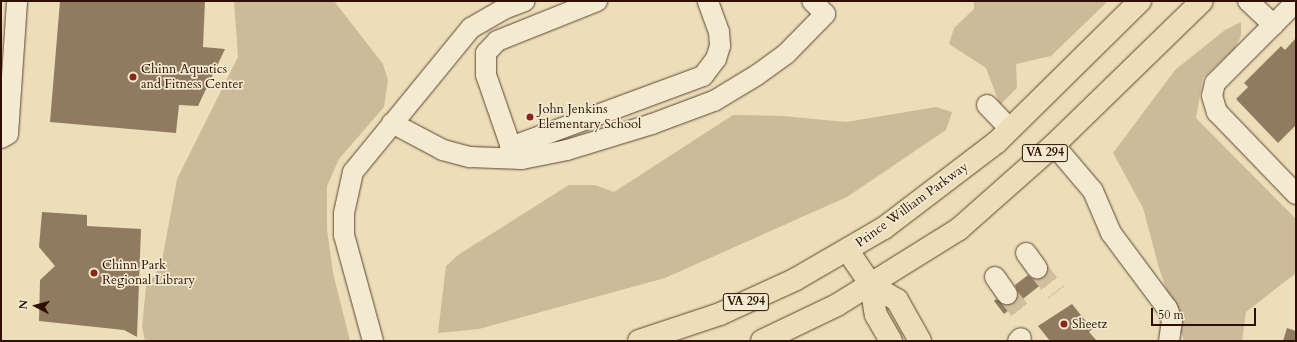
<!DOCTYPE html>
<html>
<head>
<meta charset="utf-8">
<style>
	body { margin:0 }
	#map { position:relative; width:1297px; height:342px; overflow:hidden; background:#ecdeb8; font-family:Cardo,serif }
	div>[style] { position:absolute }
	.green>* { inset:0; background:#cb9 }
	.building>* { inset:0; background:#907b61 }
	.minor-tunnel>* { height:20px; margin-top:-10px; transform-origin:0; background:repeating-linear-gradient(90deg,#cfbf9d 0 20px,transparent 0 30px) }
	.roads { filter:drop-shadow(0 0 1px #5d4430) drop-shadow(0 0 1px #5d4430) }
	.minor>* { height:20px; margin:-10px; padding:0 10px; transform-origin:10px; border-radius:10px; background:#f3ead1 }
	.major>* { height:22px; margin:-11px; padding:0 11px; transform-origin:11px; border-radius:11px; background:#ecdeb8 }
	.highway>* { height:22px; margin:-11px; padding:0 11px; transform-origin:11px; border-radius:11px; background:#ecdeb8 }
	.dots>* { width:11px; height:11px; translate:-50% -50%; box-sizing:border-box; border:2px solid #f3ead1; border-radius:50% }
	span { translate:-50% -50%; white-space:nowrap; text-align:center; line-height:1.15; -webkit-text-stroke:3.5px #f3ead1; paint-order:stroke }
	.shield-label span { padding:1px 3px; background:#f3ead1; border:1px solid; border-radius:3px; -webkit-text-stroke-width:0 }
	.shield-label { font-size:12px; color:#2d1003; font-weight:700 }
	.poi-label { font-size:13px; color:#2d1003 }
	.left { translate:0 -50%; text-align:left }
	.street-label { font-size:13px; color:#2d1003 }
	.frame { position:absolute; inset:0; border:2px solid #2d1003; pointer-events:none }
	.north { position:absolute; left:16px; top:286px; width:40px; height:40px; -webkit-text-stroke:3px #f3ead1; paint-order:stroke; rotate:276deg; font-size:11px; font-weight:700; line-height:16px; text-align:center; color:#2d1003 }
	.north::after { content:''; display:block; margin:auto; width:14px; height:18px; background:#2d1003; clip-path:polygon(50% 0,100% 100%,50% 72%,0 100%) }
	.scale { position:absolute; left:1151px; top:308px; width:105px; height:18px; box-sizing:border-box; border:2px solid #2d1003; border-top:0; padding-left:5px; font-size:12px; line-height:14px; white-space:nowrap; color:#2d1003; -webkit-text-stroke:3px #f3ead1; paint-order:stroke }
</style>
</head>
<body>
<div id="map">
	<div class="green">
		<i style="clip-path:polygon(234px 1px,334px 1px,383px 64px,388px 80px,384px 107px,339px 159px,327px 186px,327px 229px,333px 273px,350px 341px,145px 341px,142px 327px,146px 287px,161px 266px,177px 179px,238px 57px)"></i>
		<i style="clip-path:polygon(974px 1px,1108px 1px,1051px 56px,1016px 64px,1017px 88px,1000px 105px,986px 68px,949px 44px,954px 28px,974px 9px)"></i>
		<i style="clip-path:polygon(1241px 22px,1241px 36px,1235px 48px,1203px 78px,1196px 118px,1296px 219px,1296px 273px,1246px 312px,1242px 341px,1184px 341px,1159px 268px,1143px 208px,1113px 153px,1175px 70px,1225px 30px)"></i>
		<i style="clip-path:polygon(936px 107px,952px 112px,946px 130px,847px 197px,665px 278px,479px 329px,438px 333px,446px 266px,458px 255px,569px 185px,595px 185px,614px 192px,733px 115px,783px 116px,846px 122px)"></i>
	</div>
	<div class="building">
		<i style="clip-path:polygon(60px 1px,205px 1px,203px 47px,225px 49px,198px 106px,179px 105px,176px 133px,50px 122px)"></i>
		<i style="clip-path:polygon(1296px 38px,1296px 125px,1278px 143px,1236px 99px,1248px 87px,1244px 83px,1281px 46px,1285px 50px)"></i>
		<i style="clip-path:polygon(42px 212px,87px 215px,87px 226px,141px 229px,137px 337px,124px 330px,39px 321px,40px 280px,55px 266px,39px 247px)"></i>
		<i style="clip-path:polygon(1048px 269px,1053px 275px,1004px 314px,994px 301px,996px 299px,1008px 305px,1013px 304px,1018px 293px,1015px 285px,1028px 275px,1033px 279px,1043px 277px)"></i>
		<i style="clip-path:polygon(1072px 304px,1092px 329px,1089px 332px,1097px 341px,1050px 341px,1038px 326px)"></i>
		<i style="clip-path:polygon(1287px 328px,1296px 331px,1296px 341px,1283px 341px)"></i>
	</div>
	<div class="minor-tunnel">
		<i style="left:1037px;top:268px;width:31px;rotate:52deg"></i>
		<i style="left:1007px;top:294px;width:29px;rotate:52deg"></i>
	</div>
	<div class="roads">
		<div class="minor">
			<i style="left:1248px;top:1px;width:35px;rotate:43deg"></i>
			<i style="left:1296px;top:2px;width:115px;rotate:135deg"></i>
			<i style="left:1215px;top:83px;width:13px;rotate:103deg"></i>
			<i style="left:1212px;top:96px;width:17px;rotate:73deg"></i>
			<i style="left:1217px;top:112px;width:114px;rotate:46.1deg"></i>
			<i style="left:987px;top:105px;width:33px;rotate:46deg"></i>
			<i style="left:392px;top:123px;width:58px;rotate:27.9deg"></i>
			<i style="left:443px;top:150px;width:28px;rotate:15deg"></i>
			<i style="left:470px;top:157px;width:52px;rotate:2.2deg"></i>
			<i style="left:522px;top:159px;width:46px;rotate:-11.3deg"></i>
			<i style="left:567px;top:150px;width:89px;rotate:-17deg"></i>
			<i style="left:652px;top:124px;width:66px;rotate:-20.4deg"></i>
			<i style="left:714px;top:101px;width:50px;rotate:-31.2deg"></i>
			<i style="left:757px;top:75px;width:36px;rotate:-36deg"></i>
			<i style="left:786px;top:54px;width:56px;rotate:-45.7deg"></i>
			<i style="left:825px;top:14px;width:18px;rotate:-135deg"></i>
			<i style="left:1px;top:138px;width:8px;rotate:-30deg"></i>
			<i style="left:8px;top:134px;width:133px;rotate:-86.1deg"></i>
			<i style="left:1054px;top:145px;width:60px;rotate:49.7deg"></i>
			<i style="left:1093px;top:191px;width:46px;rotate:66.8deg"></i>
			<i style="left:1111px;top:233px;width:94px;rotate:53.3deg"></i>
			<i style="left:1167px;top:308px;width:13px;rotate:67deg"></i>
			<i style="left:1172px;top:320px;width:21px;rotate:98deg"></i>
			<i style="left:511px;top:147px;width:205px;rotate:-20.3deg"></i>
			<i style="left:703px;top:76px;width:21px;rotate:-53deg"></i>
			<i style="left:716px;top:59px;width:14px;rotate:-73deg"></i>
			<i style="left:720px;top:46px;width:14px;rotate:-94deg"></i>
			<i style="left:719px;top:32px;width:33px;rotate:-110deg"></i>
			<i style="left:507px;top:158px;width:12px;rotate:-70deg"></i>
			<i style="left:511px;top:147px;width:76px;rotate:-109.1deg"></i>
			<i style="left:486px;top:75px;width:22px;rotate:-90deg"></i>
			<i style="left:486px;top:53px;width:16px;rotate:-47deg"></i>
			<i style="left:497px;top:41px;width:108px;rotate:-21.8deg"></i>
			<i style="left:1026px;top:253px;width:19px;rotate:54deg"></i>
			<i style="left:995px;top:277px;width:21px;rotate:55deg"></i>
			<i style="left:373px;top:341px;width:110px;rotate:-105.3deg"></i>
			<i style="left:344px;top:235px;width:22px;rotate:-90deg"></i>
			<i style="left:344px;top:213px;width:42px;rotate:-77.6deg"></i>
			<i style="left:353px;top:172px;width:186px;rotate:-50.7deg"></i>
			<i style="left:471px;top:28px;width:38px;rotate:-30deg"></i>
			<i style="left:504px;top:9px;width:22px;rotate:-21deg"></i>
			<i style="left:1018px;top:341px;width:4px;rotate:-45deg"></i>
		</div>
		<div class="major">
			<i style="left:848px;top:251px;width:41px;rotate:55.9deg"></i>
			<i style="left:871px;top:285px;width:30px;rotate:81deg"></i>
			<i style="left:876px;top:315px;width:30px;rotate:60deg"></i>
			<i style="left:871px;top:285px;width:30px;rotate:30deg"></i>
			<i style="left:897px;top:300px;width:47px;rotate:60.7deg"></i>
		</div>
		<div class="highway">
			<i style="left:639px;top:341px;width:85px;rotate:-18.4deg"></i>
			<i style="left:720px;top:314px;width:84px;rotate:-24.7deg"></i>
			<i style="left:796px;top:279px;width:102px;rotate:-30.1deg"></i>
			<i style="left:884px;top:228px;width:142px;rotate:-37.3deg"></i>
			<i style="left:997px;top:142px;width:201px;rotate:-44.6deg"></i>
			<i style="left:762px;top:341px;width:83px;rotate:-25.6deg"></i>
			<i style="left:837px;top:305px;width:144px;rotate:-31.9deg"></i>
			<i style="left:959px;top:229px;width:127px;rotate:-41.5deg"></i>
			<i style="left:1054px;top:145px;width:206px;rotate:-44.2deg"></i>
		</div>
	</div>
	<div class="dots">
		<i style="left:133px;top:77px;background:#8f2418"></i>
		<i style="left:530px;top:117px;background:#8f2418"></i>
		<i style="left:94px;top:273px;background:#8f2418"></i>
		<i style="left:1064px;top:324px;background:#8f2418"></i>
	</div>
	<div class="shield-label">
		<span style="left:1045px;top:153px">VA 294</span>
		<span style="left:746px;top:302px">VA 294</span>
	</div>
	<div class="poi-label">
		<span class="left" style="left:141px;top:77px">Chinn Aquatics<br>and Fitness Center</span>
		<span class="left" style="left:538px;top:117px">John Jenkins<br>Elementary School</span>
		<span class="left" style="left:102px;top:273px">Chinn Park<br>Regional Library</span>
		<span class="left" style="left:1072px;top:324px">Sheetz</span>
	</div>
	<div class="street-label">
		<span style="left:912px;top:205px;rotate:-36deg">Prince William Parkway</span>
	</div>
	<div class="frame"></div>
	<div class="north">N</div>
	<div class="scale">50 m</div>
</div>
</body>
</html>
